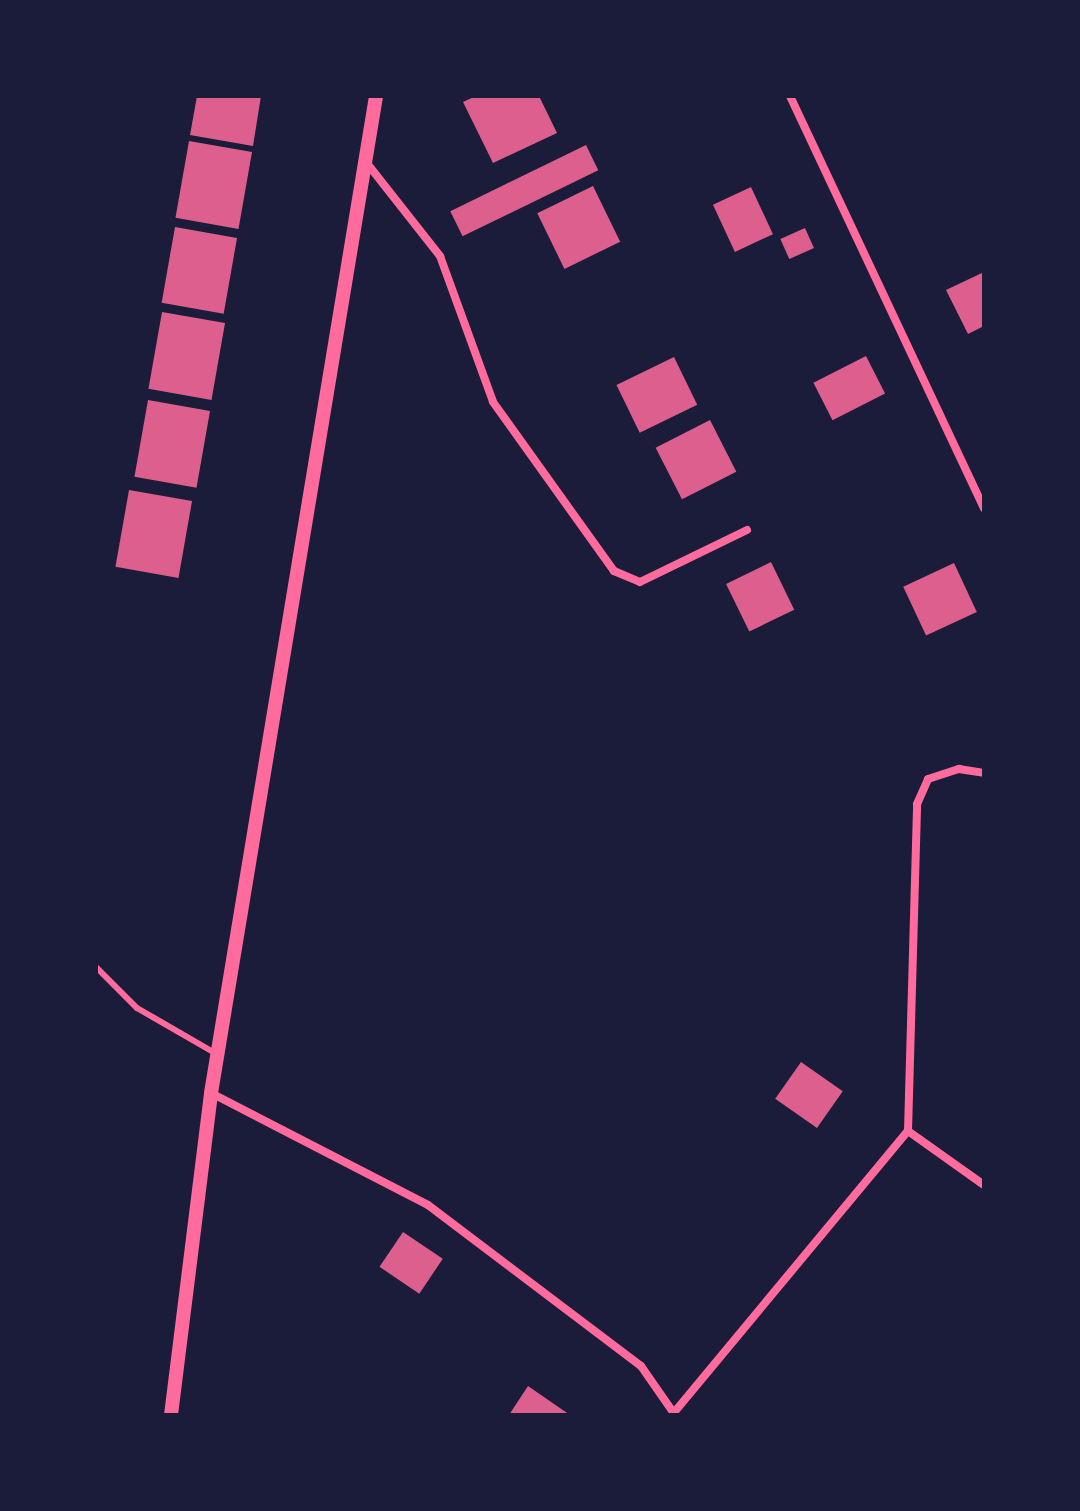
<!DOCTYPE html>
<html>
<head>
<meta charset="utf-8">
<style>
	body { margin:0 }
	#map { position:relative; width:1080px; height:1511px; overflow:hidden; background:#1b1b3a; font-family:Roboto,sans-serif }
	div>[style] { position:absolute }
	.building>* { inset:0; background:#dd5f8e; transform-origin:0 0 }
	.service>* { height:6px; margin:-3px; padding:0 3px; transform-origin:3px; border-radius:3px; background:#ff6b9d }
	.minor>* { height:8px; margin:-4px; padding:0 4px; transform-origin:4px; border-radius:4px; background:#ff6b9d }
	.tertiary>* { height:14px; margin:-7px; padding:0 7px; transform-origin:7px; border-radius:7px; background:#ff6b9d }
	span { translate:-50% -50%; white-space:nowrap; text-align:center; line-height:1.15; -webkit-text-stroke:6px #1b1b3a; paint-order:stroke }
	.frame { position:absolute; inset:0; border:98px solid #1b1b3a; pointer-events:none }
</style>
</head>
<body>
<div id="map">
	<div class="building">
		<i style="clip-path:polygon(197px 96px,261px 96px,253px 146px,190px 135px)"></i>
		<i style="clip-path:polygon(476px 96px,539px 96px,557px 133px,493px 163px,463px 102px)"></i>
		<i style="left:189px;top:141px;width:64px;height:78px;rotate:10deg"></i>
		<i style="left:586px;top:145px;width:28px;height:151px;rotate:64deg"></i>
		<i style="left:593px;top:186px;width:62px;height:62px;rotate:64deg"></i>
		<i style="left:751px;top:187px;width:52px;height:42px;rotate:65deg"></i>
		<i style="left:175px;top:227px;width:63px;height:77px;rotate:10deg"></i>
		<i style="left:805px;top:228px;width:22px;height:27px;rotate:66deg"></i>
		<i style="clip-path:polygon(984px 272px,984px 326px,968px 334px,946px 290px)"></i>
		<i style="left:162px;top:312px;width:64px;height:78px;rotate:10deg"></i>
		<i style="left:866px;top:356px;width:42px;height:59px;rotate:63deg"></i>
		<i style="left:674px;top:357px;width:53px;height:64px;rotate:64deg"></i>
		<i style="left:148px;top:400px;width:63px;height:78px;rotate:10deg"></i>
		<i style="left:710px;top:420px;width:58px;height:61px;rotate:63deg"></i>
		<i style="left:129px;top:490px;width:64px;height:78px;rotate:10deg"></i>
		<i style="left:771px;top:562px;width:53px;height:50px;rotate:64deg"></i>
		<i style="left:954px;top:563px;width:54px;height:56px;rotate:65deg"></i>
		<i style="left:801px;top:1062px;width:51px;height:45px;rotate:35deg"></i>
		<i style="left:403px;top:1232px;width:48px;height:42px;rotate:34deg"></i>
		<i style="clip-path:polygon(528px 1386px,570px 1415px,509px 1415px)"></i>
	</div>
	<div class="service">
		<i style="left:96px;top:967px;width:58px;rotate:45deg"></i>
		<i style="left:137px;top:1008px;width:90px;rotate:30deg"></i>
	</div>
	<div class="minor">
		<i style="left:790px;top:96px;width:456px;rotate:64.8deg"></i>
		<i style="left:366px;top:162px;width:120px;rotate:51.8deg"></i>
		<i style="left:440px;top:256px;width:155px;rotate:70deg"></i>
		<i style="left:493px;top:402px;width:208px;rotate:54.4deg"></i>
		<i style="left:614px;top:571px;width:28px;rotate:23deg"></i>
		<i style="left:640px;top:582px;width:119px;rotate:-25.9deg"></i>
		<i style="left:211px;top:1093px;width:244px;rotate:27.3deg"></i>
		<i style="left:428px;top:1205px;width:267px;rotate:37.1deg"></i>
		<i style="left:641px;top:1366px;width:60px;rotate:55.2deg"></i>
		<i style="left:908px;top:1131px;width:93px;rotate:35.4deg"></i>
		<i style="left:672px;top:1415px;width:369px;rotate:-50.3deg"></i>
		<i style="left:908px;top:1131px;width:327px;rotate:-88.4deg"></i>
		<i style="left:917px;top:804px;width:27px;rotate:-66deg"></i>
		<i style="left:928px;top:779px;width:33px;rotate:-18deg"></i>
		<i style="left:959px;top:769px;width:25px;rotate:9deg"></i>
	</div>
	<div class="tertiary">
		<i style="left:171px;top:1415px;width:324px;rotate:-82.9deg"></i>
		<i style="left:211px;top:1093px;width:1011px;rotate:-80.6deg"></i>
	</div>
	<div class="frame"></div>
</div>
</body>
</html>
